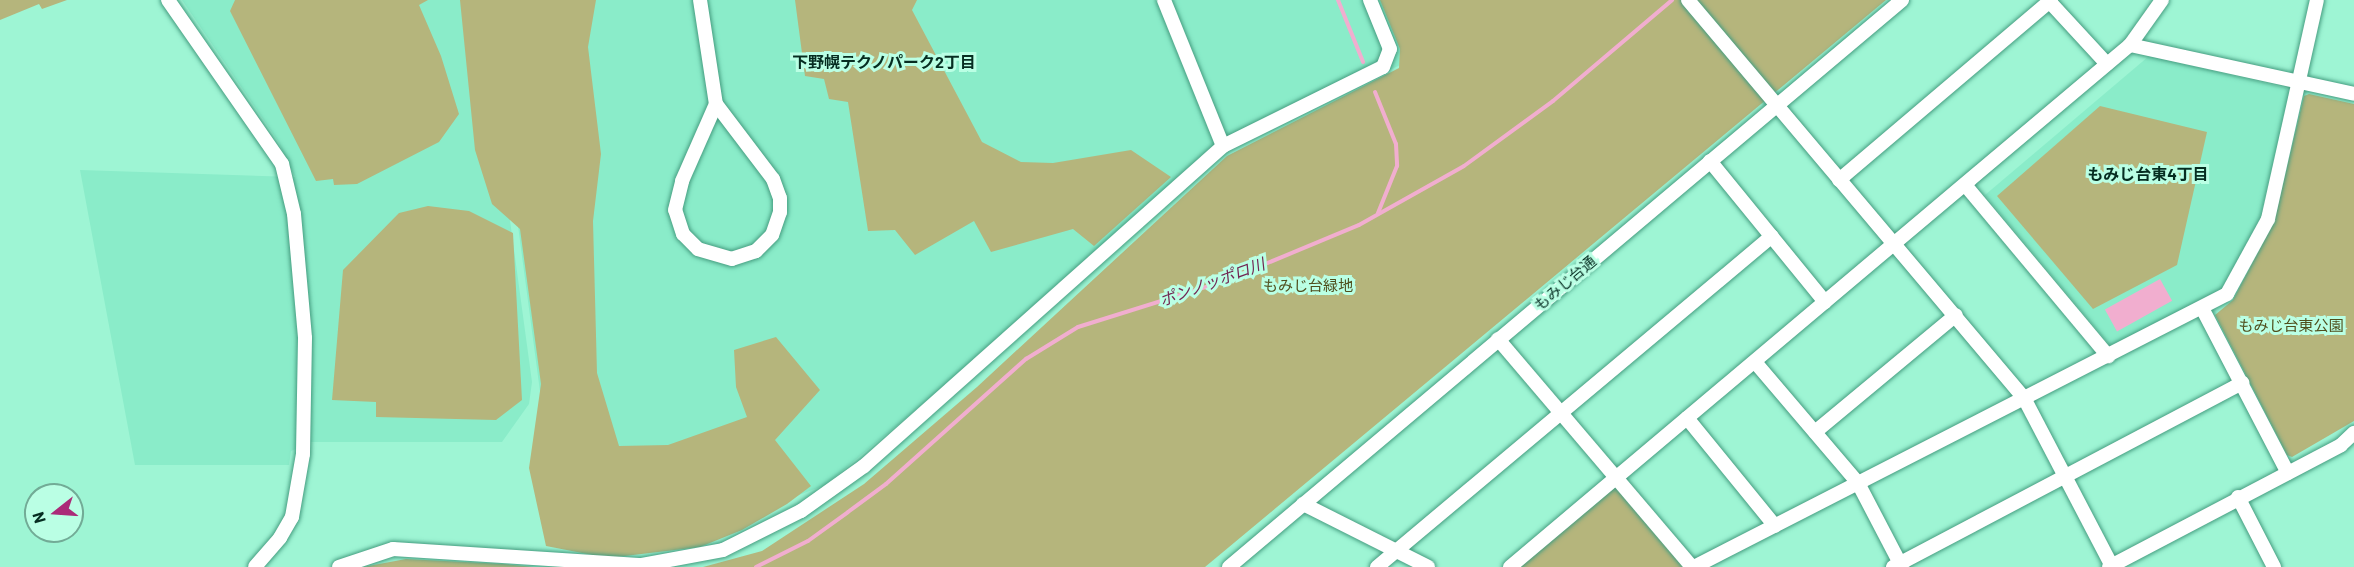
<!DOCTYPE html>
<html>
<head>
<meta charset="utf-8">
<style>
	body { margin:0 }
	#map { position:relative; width:2354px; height:567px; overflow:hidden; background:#9ef5d4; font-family:Barlow,"Noto Sans JP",sans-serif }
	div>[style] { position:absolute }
	.built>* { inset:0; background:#8aecc9 }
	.green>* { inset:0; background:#b5b57c }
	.water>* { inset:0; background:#f1aecf; transform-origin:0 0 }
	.stream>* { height:4px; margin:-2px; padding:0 2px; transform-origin:2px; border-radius:2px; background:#f1aecf }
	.roads { filter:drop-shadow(0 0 2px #459d80) drop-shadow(0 0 2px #459d80) }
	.minor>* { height:14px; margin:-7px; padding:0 7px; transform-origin:7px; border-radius:7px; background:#fff }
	span { translate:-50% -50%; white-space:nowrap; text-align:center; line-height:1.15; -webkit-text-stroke:6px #baffe4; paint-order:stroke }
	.street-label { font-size:15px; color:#062d21 }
	.park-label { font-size:15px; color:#4f4e1c }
	.neighbourhood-label { font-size:16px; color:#062d21; font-weight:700 }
	.water-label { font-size:16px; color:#722652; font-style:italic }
	.north { position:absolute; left:24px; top:483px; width:60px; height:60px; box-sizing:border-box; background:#baffe4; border:2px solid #72ab96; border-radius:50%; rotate:253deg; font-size:16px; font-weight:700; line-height:24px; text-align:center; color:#062d21 }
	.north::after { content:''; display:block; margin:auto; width:21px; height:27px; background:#ab2b78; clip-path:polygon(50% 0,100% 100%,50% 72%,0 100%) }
</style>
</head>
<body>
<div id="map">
	<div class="built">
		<i style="clip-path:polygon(182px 0,480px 0,532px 382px,529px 404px,502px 442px,311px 442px,291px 451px,289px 465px,135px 465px,80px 170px,295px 177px,278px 141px)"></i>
		<i style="clip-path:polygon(488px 0,1466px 0,1404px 63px,1225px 153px,825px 485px,688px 538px,560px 542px)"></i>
		<i style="clip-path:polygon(2149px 56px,2286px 88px,2289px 93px,2260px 218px,2222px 289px,2115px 345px,2109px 344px,1985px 195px)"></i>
	</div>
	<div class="green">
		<i style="clip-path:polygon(0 0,67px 0,42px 9px,39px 4px,0 20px)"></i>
		<i style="clip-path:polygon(235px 0,428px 0,419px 5px,441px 56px,459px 114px,439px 142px,357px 184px,334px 185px,333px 179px,316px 181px,230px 11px)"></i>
		<i style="clip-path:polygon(460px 0,596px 0,588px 47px,601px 154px,593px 221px,597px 373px,619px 446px,668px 445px,747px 417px,736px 387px,734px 350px,776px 337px,820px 390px,775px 440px,811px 486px,787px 504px,742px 530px,700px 547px,608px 558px,546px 546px,529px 468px,541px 384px,520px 229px,492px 204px,475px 150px)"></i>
		<i style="clip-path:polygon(795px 0,917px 0,912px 10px,982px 142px,1021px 162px,1053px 163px,1131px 150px,1171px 177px,1094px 246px,1073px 229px,991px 252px,974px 221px,915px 255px,895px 230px,868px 231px,848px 102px,829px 99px,824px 79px,805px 76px)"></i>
		<i style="clip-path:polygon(1380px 0,1886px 0,1205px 567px,703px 567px,762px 551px,864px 484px,977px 387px,1227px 156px,1399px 68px,1400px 49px)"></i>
		<i style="clip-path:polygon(2309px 94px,2354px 104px,2354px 421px,2292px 457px,2287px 455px,2215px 315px,2233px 300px,2274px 222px,2304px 96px)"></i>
		<i style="clip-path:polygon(2100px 106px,2207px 132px,2177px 265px,2093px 309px,1997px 196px)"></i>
		<i style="clip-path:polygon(428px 206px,469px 211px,513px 233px,522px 400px,496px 420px,376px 417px,376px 402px,332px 400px,343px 270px,399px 213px)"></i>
		<i style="clip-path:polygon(1617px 478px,1692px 567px,1510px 567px)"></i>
		<i style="clip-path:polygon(406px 559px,504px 564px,534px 567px,363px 567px)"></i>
	</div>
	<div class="water">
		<i style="left:2160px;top:279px;width:25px;height:63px;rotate:61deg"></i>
	</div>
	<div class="stream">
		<i style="left:1338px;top:0;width:67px;rotate:68deg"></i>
		<i style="left:1375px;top:92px;width:56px;rotate:68deg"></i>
		<i style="left:1396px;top:144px;width:22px;rotate:87deg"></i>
		<i style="left:1397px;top:166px;width:51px;rotate:112deg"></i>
		<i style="left:756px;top:567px;width:58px;rotate:-26.6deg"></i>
		<i style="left:808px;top:541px;width:49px;rotate:-35.9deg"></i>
		<i style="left:848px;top:512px;width:47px;rotate:-36.4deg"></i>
		<i style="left:886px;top:484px;width:188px;rotate:-41.8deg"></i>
		<i style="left:1026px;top:359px;width:61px;rotate:-31.6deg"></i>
		<i style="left:1078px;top:327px;width:151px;rotate:-17.4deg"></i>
		<i style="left:1222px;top:282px;width:148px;rotate:-22.6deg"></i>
		<i style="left:1359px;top:225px;width:120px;rotate:-29.3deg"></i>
		<i style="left:1464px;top:166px;width:110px;rotate:-36.1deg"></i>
		<i style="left:1553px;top:101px;width:156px;rotate:-40.3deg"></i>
	</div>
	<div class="roads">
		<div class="minor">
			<i style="left:168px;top:0;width:200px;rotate:55.2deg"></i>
			<i style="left:282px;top:164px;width:51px;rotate:76.5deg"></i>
			<i style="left:294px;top:214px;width:124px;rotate:84.9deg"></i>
			<i style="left:305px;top:338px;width:116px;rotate:91deg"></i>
			<i style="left:303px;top:454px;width:64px;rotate:99.9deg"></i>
			<i style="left:292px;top:517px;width:24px;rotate:120deg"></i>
			<i style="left:280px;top:538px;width:38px;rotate:131deg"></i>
			<i style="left:700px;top:0;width:105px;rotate:81.3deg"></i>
			<i style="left:716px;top:104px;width:94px;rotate:52.8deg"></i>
			<i style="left:773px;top:179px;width:20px;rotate:70deg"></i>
			<i style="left:780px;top:198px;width:14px;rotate:90deg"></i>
			<i style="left:780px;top:212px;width:24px;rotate:109deg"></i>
			<i style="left:772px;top:235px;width:23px;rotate:135deg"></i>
			<i style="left:756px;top:251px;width:25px;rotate:162deg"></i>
			<i style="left:732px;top:259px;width:35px;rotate:-164deg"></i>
			<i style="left:698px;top:249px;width:21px;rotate:-135deg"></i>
			<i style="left:683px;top:234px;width:25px;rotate:-108deg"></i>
			<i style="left:675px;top:210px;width:30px;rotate:-76deg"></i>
			<i style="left:682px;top:181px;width:84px;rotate:-66.2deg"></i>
			<i style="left:1164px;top:0;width:157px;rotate:68deg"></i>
			<i style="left:1688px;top:0;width:521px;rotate:49.83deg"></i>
			<i style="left:2024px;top:398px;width:190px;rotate:62.4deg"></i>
			<i style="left:2048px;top:0;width:87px;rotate:47.3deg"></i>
			<i style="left:2130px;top:45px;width:229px;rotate:12.3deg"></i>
			<i style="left:1710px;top:161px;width:182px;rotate:50.8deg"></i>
			<i style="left:1839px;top:180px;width:278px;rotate:-40.3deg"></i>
			<i style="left:1966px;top:186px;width:222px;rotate:50.1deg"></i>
			<i style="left:2202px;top:308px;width:186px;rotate:62.5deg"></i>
			<i style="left:1498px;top:339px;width:299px;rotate:49.6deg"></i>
			<i style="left:1755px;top:362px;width:159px;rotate:49.6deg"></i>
			<i style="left:1858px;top:483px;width:95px;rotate:62.4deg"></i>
			<i style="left:1687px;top:418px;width:139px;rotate:50.8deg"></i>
			<i style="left:1815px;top:432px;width:183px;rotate:-39.7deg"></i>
			<i style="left:2238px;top:497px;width:79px;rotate:62.8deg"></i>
			<i style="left:1303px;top:504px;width:140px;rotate:26.7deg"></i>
			<i style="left:339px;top:567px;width:57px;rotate:-18.4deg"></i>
			<i style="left:393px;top:549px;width:250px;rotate:3.7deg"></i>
			<i style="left:642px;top:565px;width:82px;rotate:-10.5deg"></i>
			<i style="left:723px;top:550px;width:87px;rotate:-26.6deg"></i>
			<i style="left:801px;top:511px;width:77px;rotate:-35.5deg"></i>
			<i style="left:864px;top:466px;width:481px;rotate:-41.7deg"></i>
			<i style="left:1223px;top:146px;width:178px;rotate:-26.3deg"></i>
			<i style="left:1383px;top:67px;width:19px;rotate:-69deg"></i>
			<i style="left:1390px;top:49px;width:53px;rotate:-112.2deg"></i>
			<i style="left:1229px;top:567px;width:880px;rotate:-40.11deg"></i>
			<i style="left:1377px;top:567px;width:515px;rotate:-39.96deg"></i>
			<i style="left:1510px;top:567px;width:810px;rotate:-40.1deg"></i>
			<i style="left:2130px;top:45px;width:55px;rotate:-54.6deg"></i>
			<i style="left:1694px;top:567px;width:599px;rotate:-27.12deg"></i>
			<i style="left:2227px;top:294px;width:85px;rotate:-61.3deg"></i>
			<i style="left:2268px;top:219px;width:224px;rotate:-77.4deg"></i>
			<i style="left:1893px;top:567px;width:395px;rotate:-27.8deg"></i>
			<i style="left:2109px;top:567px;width:262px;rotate:-27.7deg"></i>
			<i style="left:2341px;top:445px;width:18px;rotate:-43deg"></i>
		</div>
	</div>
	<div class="street-label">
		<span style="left:1565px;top:283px;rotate:-40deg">もみじ台通</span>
	</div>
	<div class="park-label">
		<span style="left:1308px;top:286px">もみじ台緑地</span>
		<span style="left:2291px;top:326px">もみじ台東公園</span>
	</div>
	<div class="neighbourhood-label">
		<span style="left:884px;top:62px">下野幌テクノパーク2丁目</span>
		<span style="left:2148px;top:174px">もみじ台東4丁目</span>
	</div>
	<div class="water-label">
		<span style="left:1212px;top:282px;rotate:-20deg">ポンノッポロ川</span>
	</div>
	<div class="north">N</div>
</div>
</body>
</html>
